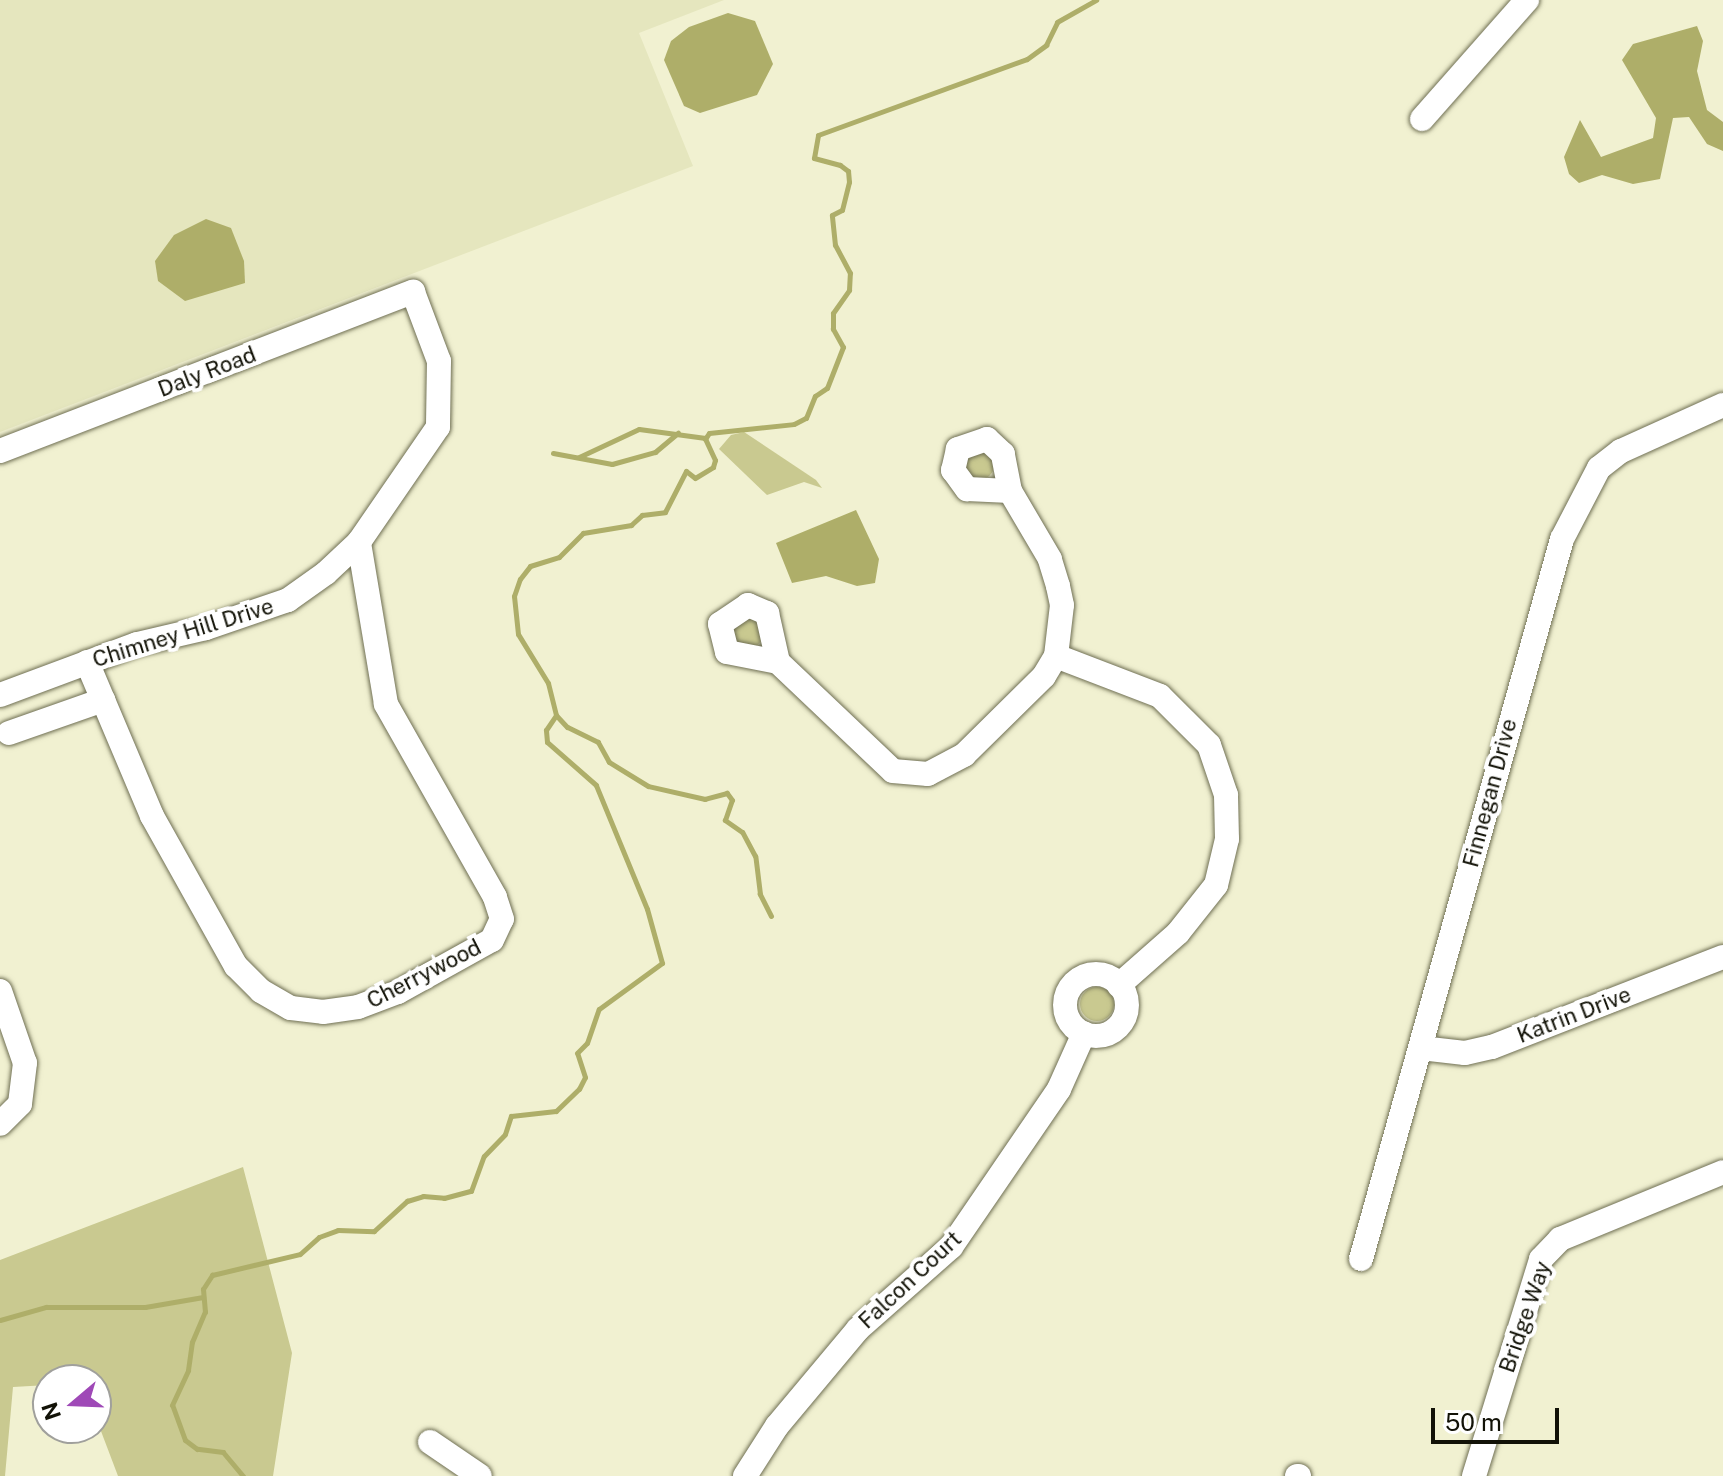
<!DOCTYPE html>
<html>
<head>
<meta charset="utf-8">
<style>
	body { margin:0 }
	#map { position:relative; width:1723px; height:1476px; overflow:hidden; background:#f1f1d1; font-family:"Public Sans",sans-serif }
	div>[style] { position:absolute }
	.built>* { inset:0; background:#e5e6be }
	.green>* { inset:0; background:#c9c990 }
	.round { border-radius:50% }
	.water>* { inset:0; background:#aeae69 }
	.stream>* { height:5px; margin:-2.5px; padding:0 2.5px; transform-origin:2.5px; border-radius:2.5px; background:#aeae69 }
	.roads { filter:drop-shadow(0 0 2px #6f6f53) drop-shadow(0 0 2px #6f6f53) }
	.minor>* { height:24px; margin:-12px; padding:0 12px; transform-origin:12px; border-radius:12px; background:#fff }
	.minor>.ring { margin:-12px; padding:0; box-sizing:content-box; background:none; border:24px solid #fff; border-radius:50% }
	span { translate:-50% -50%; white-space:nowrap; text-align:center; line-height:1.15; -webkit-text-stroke:8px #fff; paint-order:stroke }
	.street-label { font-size:22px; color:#121207 }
	.north { position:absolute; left:32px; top:1364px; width:80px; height:80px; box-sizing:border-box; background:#fff; border:2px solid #a0a09c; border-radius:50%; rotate:251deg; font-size:22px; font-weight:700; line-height:32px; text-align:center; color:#121207 }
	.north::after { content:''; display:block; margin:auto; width:28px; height:36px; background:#9f49b7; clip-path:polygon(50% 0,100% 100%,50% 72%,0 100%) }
	.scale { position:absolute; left:1431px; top:1408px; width:128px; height:36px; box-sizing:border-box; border:4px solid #121207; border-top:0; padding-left:10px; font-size:24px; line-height:28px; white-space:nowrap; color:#121207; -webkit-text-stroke:6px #fff; paint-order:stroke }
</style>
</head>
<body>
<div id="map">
	<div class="built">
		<i style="clip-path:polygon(0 0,724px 0,639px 33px,693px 166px,0 432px)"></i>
	</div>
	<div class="green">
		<i style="clip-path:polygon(744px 432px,816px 480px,822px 488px,804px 482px,767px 495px,719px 449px,731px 435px)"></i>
		<i class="round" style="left:964px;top:450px;width:30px;height:30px"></i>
		<i style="clip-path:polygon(747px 617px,757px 620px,762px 640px,755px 648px,735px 643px,732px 629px)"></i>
		<i class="round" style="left:1080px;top:987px;width:34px;height:34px"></i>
		<i style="clip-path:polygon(243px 1167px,292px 1353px,273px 1476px,118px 1476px,96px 1418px,96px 1380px,48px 1380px,48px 1385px,13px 1387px,5px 1476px,0 1476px,0 1260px)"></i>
	</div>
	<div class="water">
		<i style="clip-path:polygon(728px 13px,755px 21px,773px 64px,757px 95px,700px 113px,684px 106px,664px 60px,671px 41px,689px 27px)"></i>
		<i style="clip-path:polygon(1697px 26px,1703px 41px,1697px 71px,1707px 110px,1723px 122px,1723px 151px,1707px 144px,1689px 117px,1673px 118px,1660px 179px,1633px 184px,1602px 175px,1579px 183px,1569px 174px,1564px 157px,1580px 120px,1601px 157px,1653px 138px,1656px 118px,1622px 60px,1633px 44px)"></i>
		<i style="clip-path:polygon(206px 219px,231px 228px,244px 261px,245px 283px,185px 301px,158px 281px,155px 261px,174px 235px)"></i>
		<i style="clip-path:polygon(856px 510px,879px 559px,875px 583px,857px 586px,826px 576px,792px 583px,776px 543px)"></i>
	</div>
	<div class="stream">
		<i style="left:553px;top:453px;width:60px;rotate:10.6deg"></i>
		<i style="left:612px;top:464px;width:45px;rotate:-15.6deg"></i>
		<i style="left:655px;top:452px;width:30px;rotate:-40deg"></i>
		<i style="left:579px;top:457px;width:66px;rotate:-25deg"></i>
		<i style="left:639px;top:429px;width:67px;rotate:7.8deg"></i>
		<i style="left:771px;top:916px;width:25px;rotate:-117deg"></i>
		<i style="left:760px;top:894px;width:38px;rotate:-97deg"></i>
		<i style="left:755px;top:856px;width:27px;rotate:-118deg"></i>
		<i style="left:742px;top:832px;width:21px;rotate:-145deg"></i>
		<i style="left:725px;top:820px;width:21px;rotate:-71deg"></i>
		<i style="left:732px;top:800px;width:9px;rotate:-126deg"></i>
		<i style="left:727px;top:793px;width:23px;rotate:165deg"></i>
		<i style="left:705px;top:799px;width:58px;rotate:-167.2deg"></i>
		<i style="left:648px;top:786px;width:46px;rotate:-148.4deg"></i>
		<i style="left:609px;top:762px;width:23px;rotate:-119deg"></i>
		<i style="left:598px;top:742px;width:34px;rotate:-154deg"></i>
		<i style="left:567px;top:727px;width:16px;rotate:-133deg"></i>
		<i style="left:556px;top:715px;width:33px;rotate:-104deg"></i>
		<i style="left:548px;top:683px;width:57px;rotate:-121.5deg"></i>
		<i style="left:518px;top:634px;width:38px;rotate:-96deg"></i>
		<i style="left:514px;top:596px;width:18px;rotate:-71deg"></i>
		<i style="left:520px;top:579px;width:16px;rotate:-52deg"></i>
		<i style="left:530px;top:566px;width:30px;rotate:-17deg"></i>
		<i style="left:559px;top:557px;width:34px;rotate:-45deg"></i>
		<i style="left:583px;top:533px;width:49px;rotate:-9.5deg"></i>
		<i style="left:631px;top:525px;width:15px;rotate:-42deg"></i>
		<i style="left:642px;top:515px;width:23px;rotate:-7deg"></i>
		<i style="left:665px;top:512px;width:46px;rotate:-62.9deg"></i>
		<i style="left:686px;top:471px;width:11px;rotate:38deg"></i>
		<i style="left:695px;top:478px;width:21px;rotate:-31deg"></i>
		<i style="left:713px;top:467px;width:7px;rotate:-74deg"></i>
		<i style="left:715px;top:460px;width:23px;rotate:-115deg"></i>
		<i style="left:705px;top:439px;width:7px;rotate:-56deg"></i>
		<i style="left:709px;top:433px;width:85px;rotate:-6deg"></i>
		<i style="left:794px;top:424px;width:13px;rotate:-27deg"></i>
		<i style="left:806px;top:418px;width:24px;rotate:-68deg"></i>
		<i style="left:815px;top:396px;width:14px;rotate:-34deg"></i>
		<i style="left:827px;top:388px;width:44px;rotate:-68.7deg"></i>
		<i style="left:843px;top:347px;width:21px;rotate:-119deg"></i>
		<i style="left:833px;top:329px;width:16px;rotate:-90deg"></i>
		<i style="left:833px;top:313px;width:28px;rotate:-55deg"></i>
		<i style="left:849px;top:290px;width:17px;rotate:-87deg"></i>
		<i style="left:850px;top:273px;width:32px;rotate:-118deg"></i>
		<i style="left:835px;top:245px;width:30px;rotate:-96deg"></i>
		<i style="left:832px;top:215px;width:11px;rotate:-27deg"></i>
		<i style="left:842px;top:210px;width:29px;rotate:-76deg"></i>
		<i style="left:849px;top:182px;width:11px;rotate:-95deg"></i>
		<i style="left:848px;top:171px;width:10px;rotate:-143deg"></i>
		<i style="left:840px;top:165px;width:27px;rotate:-165deg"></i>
		<i style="left:814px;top:158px;width:23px;rotate:-80deg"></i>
		<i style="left:818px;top:135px;width:222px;rotate:-20deg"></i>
		<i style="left:1027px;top:59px;width:24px;rotate:-36deg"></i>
		<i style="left:1046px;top:45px;width:25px;rotate:-64deg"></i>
		<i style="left:1057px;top:22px;width:45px;rotate:-29.4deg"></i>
		<i style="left:0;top:1320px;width:48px;rotate:-15.8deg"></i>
		<i style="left:46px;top:1307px;width:99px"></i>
		<i style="left:145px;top:1307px;width:59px;rotate:-9.8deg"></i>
		<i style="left:243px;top:1476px;width:31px;rotate:-130deg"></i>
		<i style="left:223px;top:1452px;width:26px;rotate:-173deg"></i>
		<i style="left:197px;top:1449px;width:15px;rotate:-143deg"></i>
		<i style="left:185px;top:1440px;width:37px;rotate:-110deg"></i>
		<i style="left:172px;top:1405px;width:38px;rotate:-65deg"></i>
		<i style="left:188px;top:1370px;width:28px;rotate:-82deg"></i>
		<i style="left:192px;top:1342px;width:33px;rotate:-67deg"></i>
		<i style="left:205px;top:1312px;width:23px;rotate:-95deg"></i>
		<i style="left:203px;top:1289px;width:17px;rotate:-57deg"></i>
		<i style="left:212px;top:1275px;width:90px;rotate:-13.4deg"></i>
		<i style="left:300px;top:1254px;width:25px;rotate:-42deg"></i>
		<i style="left:319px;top:1237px;width:20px;rotate:-20deg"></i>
		<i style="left:338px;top:1230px;width:36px;rotate:2deg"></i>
		<i style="left:374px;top:1231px;width:45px;rotate:-42.3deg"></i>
		<i style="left:407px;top:1201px;width:17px;rotate:-17deg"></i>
		<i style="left:423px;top:1196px;width:21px;rotate:5deg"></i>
		<i style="left:444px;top:1198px;width:28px;rotate:-15deg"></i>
		<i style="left:471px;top:1191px;width:37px;rotate:-70deg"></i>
		<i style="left:484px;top:1156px;width:30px;rotate:-46deg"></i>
		<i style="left:505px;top:1134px;width:19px;rotate:-72deg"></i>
		<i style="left:511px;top:1116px;width:45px;rotate:-6.3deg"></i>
		<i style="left:556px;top:1111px;width:32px;rotate:-44deg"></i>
		<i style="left:579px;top:1089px;width:13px;rotate:-63deg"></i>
		<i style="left:585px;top:1077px;width:25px;rotate:-108deg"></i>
		<i style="left:577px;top:1053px;width:14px;rotate:-45deg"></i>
		<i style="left:587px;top:1043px;width:36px;rotate:-71deg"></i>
		<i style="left:599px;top:1009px;width:78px;rotate:-36.1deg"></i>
		<i style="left:662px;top:963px;width:56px;rotate:-105.5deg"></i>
		<i style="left:647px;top:909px;width:134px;rotate:-112.4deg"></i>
		<i style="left:596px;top:785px;width:65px;rotate:-138.7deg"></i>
		<i style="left:547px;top:742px;width:12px;rotate:-95deg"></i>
		<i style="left:546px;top:730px;width:18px;rotate:-56deg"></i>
	</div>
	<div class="roads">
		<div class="minor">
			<i style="left:1422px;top:119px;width:159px;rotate:-48.6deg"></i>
			<i style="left:0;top:451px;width:443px;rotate:-21.1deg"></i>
			<i style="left:413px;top:292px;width:74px;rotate:69.4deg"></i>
			<i style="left:439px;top:361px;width:66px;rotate:90.9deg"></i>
			<i style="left:438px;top:427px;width:140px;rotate:124.5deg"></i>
			<i style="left:359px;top:542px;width:45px;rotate:136.8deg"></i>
			<i style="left:326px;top:573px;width:47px;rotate:144.6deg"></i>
			<i style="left:288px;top:600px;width:87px;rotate:161.1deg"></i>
			<i style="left:206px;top:628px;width:71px;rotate:166.9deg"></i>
			<i style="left:137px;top:644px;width:146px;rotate:159.6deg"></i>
			<i style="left:1056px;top:656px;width:111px;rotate:21deg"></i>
			<i style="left:1160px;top:696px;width:69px;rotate:45deg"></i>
			<i style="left:1209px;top:745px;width:53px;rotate:71.2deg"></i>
			<i style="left:1226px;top:795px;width:44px;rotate:88.7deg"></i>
			<i style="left:1227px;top:839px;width:47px;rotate:103.4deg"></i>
			<i style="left:1216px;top:885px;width:61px;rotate:128.4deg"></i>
			<i style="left:1178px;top:933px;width:79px;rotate:138.6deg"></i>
			<i style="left:87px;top:662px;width:167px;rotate:67.1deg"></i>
			<i style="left:152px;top:816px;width:172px;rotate:60.8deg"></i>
			<i style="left:236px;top:966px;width:35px;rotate:45deg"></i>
			<i style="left:261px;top:991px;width:34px;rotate:30deg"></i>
			<i style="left:291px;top:1008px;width:32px;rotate:7deg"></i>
			<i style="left:323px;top:1012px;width:35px;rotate:-8deg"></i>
			<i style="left:358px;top:1007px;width:43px;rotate:-20.6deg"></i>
			<i style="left:398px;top:992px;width:107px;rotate:-29deg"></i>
			<i style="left:492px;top:940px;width:23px;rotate:-65deg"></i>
			<i style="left:502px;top:919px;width:23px;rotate:-108deg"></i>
			<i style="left:495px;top:897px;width:222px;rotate:-119.5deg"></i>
			<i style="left:386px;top:704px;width:164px;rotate:-99.5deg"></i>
			<i style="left:778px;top:662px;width:52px;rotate:-168.9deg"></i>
			<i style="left:727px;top:652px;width:29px;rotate:-104deg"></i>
			<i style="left:720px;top:624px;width:34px;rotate:-34deg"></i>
			<i style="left:748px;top:605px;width:21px;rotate:23deg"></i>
			<i style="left:767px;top:613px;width:50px;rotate:77.3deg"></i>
			<i style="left:778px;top:662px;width:158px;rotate:43.5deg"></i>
			<i style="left:893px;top:771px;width:35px;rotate:5deg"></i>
			<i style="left:928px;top:774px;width:41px;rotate:-27.8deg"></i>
			<i style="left:964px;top:755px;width:112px;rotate:-44.6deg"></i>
			<i style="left:1044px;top:676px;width:23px;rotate:-59deg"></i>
			<i style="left:1056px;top:656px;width:51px;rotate:-83.3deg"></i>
			<i style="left:1062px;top:605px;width:19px;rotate:-102deg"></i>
			<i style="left:1058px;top:586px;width:28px;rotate:-107deg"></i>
			<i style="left:1050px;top:559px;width:79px;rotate:-120.5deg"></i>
			<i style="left:1010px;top:491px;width:38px;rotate:-101deg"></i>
			<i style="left:1003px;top:454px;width:22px;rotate:-137deg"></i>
			<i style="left:987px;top:439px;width:31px;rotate:161deg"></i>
			<i style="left:958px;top:449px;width:22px;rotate:103deg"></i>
			<i style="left:953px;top:470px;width:24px;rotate:54deg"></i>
			<i style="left:967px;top:489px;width:43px;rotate:2.7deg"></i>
			<i style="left:9px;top:733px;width:100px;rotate:-19.3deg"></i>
			<i class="ring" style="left:1065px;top:974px;width:38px;height:38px"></i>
			<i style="left:0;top:991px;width:76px;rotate:70.9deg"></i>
			<i style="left:25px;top:1063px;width:41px;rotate:97deg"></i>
			<i style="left:20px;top:1104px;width:28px;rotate:135deg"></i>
			<i style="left:1421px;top:1048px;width:44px;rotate:6.5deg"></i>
			<i style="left:1465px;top:1053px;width:28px;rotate:-13deg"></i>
			<i style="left:1492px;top:1047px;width:248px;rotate:-21.3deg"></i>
			<i style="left:1361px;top:1259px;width:748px;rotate:-74.4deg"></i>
			<i style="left:1562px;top:539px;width:80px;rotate:-62.5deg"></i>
			<i style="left:1599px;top:468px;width:28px;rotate:-38deg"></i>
			<i style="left:1621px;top:451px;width:112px;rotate:-24.3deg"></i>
			<i style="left:430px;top:1442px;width:60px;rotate:34.2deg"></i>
			<i style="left:745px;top:1476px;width:59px;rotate:-57.4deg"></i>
			<i style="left:777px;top:1426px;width:126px;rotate:-50.1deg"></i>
			<i style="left:858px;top:1329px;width:124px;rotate:-41.4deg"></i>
			<i style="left:951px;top:1247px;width:191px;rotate:-55.6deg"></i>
			<i style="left:1059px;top:1089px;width:61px;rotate:-65.9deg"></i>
			<i style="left:1297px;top:1476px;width:2px"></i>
			<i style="left:1474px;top:1476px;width:227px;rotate:-72.8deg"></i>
			<i style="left:1541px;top:1259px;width:28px;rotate:-46deg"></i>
			<i style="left:1560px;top:1239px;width:176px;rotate:-22.3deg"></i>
		</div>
	</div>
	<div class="street-label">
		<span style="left:207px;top:372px;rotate:-21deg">Daly Road</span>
		<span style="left:183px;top:633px;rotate:-17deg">Chimney Hill Drive</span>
		<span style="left:1490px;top:793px;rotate:-75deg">Finnegan Drive</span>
		<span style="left:424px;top:974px;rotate:-27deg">Cherrywood</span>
		<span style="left:1574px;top:1015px;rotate:-21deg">Katrin Drive</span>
		<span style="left:910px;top:1280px;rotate:-43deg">Falcon Court</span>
		<span style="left:1525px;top:1317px;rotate:-71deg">Bridge Way</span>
	</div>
	<div class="north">N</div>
	<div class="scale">50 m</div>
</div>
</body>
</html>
